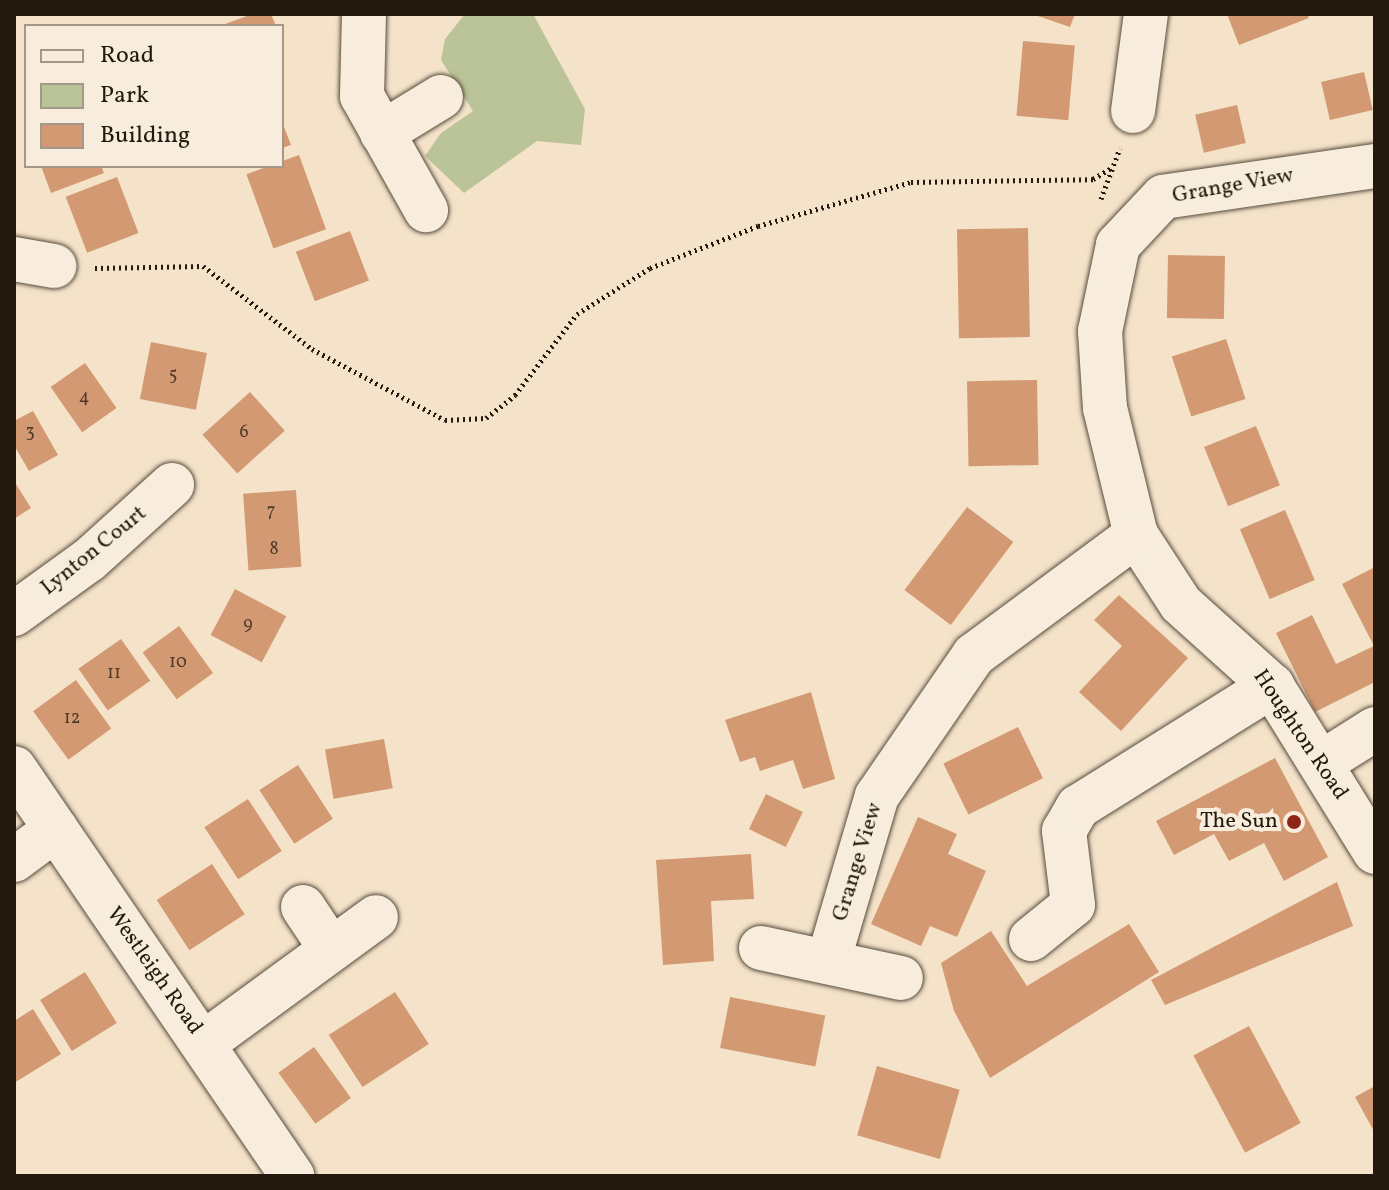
<!DOCTYPE html>
<html>
<head>
<meta charset="utf-8">
<style>
	body { margin:0 }
	#map { position:relative; width:1389px; height:1190px; overflow:hidden; background:#f4e3c9; font-family:Vollkorn,serif }
	div>[style] { position:absolute }
	.green>* { inset:0; background:#bac498 }
	.building>* { inset:0; background:#d39973; transform-origin:0 0 }
	.path>* { height:5px; margin-top:-2.5px; transform-origin:0; background:repeating-linear-gradient(90deg,#24190e 0 2px,transparent 0 6px) }
	.roads { filter:drop-shadow(0 0 2px #584c3d) drop-shadow(0 0 2px #584c3d) }
	.minor>* { height:44px; margin:-22px; padding:0 22px; transform-origin:22px; border-radius:22px; background:#f8eddc }
	.dots>* { width:22px; height:22px; translate:-50% -50%; box-sizing:border-box; border:4px solid #f8eddc; border-radius:50% }
	span { translate:-50% -50%; white-space:nowrap; text-align:center; line-height:1.15; -webkit-text-stroke:8px #f8eddc; paint-order:stroke }
	.number-label { font-size:18px; color:#503927 }
	.number-label span { -webkit-text-stroke-width:0 }
	.street-label { font-size:22px; color:#24190e }
	.poi-label { font-size:22px; color:#24190e }
	.right { translate:-100% -50%; text-align:right }
	.frame { position:absolute; inset:0; border:16px solid #24190e; pointer-events:none }
	.legend { position:absolute; left:24px; top:24px; width:260px; height:144px; box-sizing:border-box; background:#f8eddc; border:2px solid #a3988a; margin:0; padding:10px 14px; list-style:none; font-size:24px; color:#24190e }
	.legend li { display:flex; align-items:center; gap:16px; height:40px }
	.legend b { width:40px; border:2px solid #a3988a }
</style>
</head>
<body>
<div id="map">
	<div class="green">
		<i style="clip-path:polygon(465px 14px,533px 14px,585px 109px,581px 145px,537px 141px,464px 193px,425px 156px,441px 133px,473px 111px,441px 60px,445px 39px)"></i>
	</div>
	<div class="building">
		<i style="clip-path:polygon(252px 14px,271px 14px,276px 26px,220px 26px)"></i>
		<i style="clip-path:polygon(1032px 14px,1075px 14px,1070px 27px)"></i>
		<i style="clip-path:polygon(1227px 14px,1307px 14px,1309px 18px,1239px 45px)"></i>
		<i style="left:1023px;top:41px;width:52px;height:75px;rotate:5deg"></i>
		<i style="left:1364px;top:72px;width:39px;height:44px;rotate:77deg"></i>
		<i style="left:1237px;top:105px;width:39px;height:43px;rotate:77deg"></i>
		<i style="clip-path:polygon(282px 122px,291px 145px,282px 148px)"></i>
		<i style="left:299px;top:155px;width:79px;height:56px;rotate:70deg"></i>
		<i style="clip-path:polygon(41px 166px,101px 166px,104px 173px,51px 193px)"></i>
		<i style="left:117px;top:177px;width:60px;height:55px;rotate:69deg"></i>
		<i style="left:1028px;top:228px;width:109px;height:71px;rotate:89deg"></i>
		<i style="left:350px;top:231px;width:53px;height:58px;rotate:69deg"></i>
		<i style="left:1168px;top:255px;width:57px;height:63px;rotate:1deg"></i>
		<i style="left:1226px;top:339px;width:63px;height:57px;rotate:72deg"></i>
		<i style="left:151px;top:342px;width:57px;height:58px;rotate:11deg"></i>
		<i style="left:85px;top:363px;width:55px;height:42px;rotate:55deg"></i>
		<i style="left:1037px;top:380px;width:85px;height:70px;rotate:89deg"></i>
		<i style="left:250px;top:392px;width:52px;height:64px;rotate:48deg"></i>
		<i style="clip-path:polygon(33px 411px,58px 455px,29px 471px,14px 445px,14px 421px)"></i>
		<i style="left:1256px;top:426px;width:64px;height:56px;rotate:68deg"></i>
		<i style="clip-path:polygon(14px 481px,31px 508px,14px 519px)"></i>
		<i style="left:296px;top:490px;width:77px;height:53px;rotate:86deg"></i>
		<i style="left:967px;top:507px;width:58px;height:104px;rotate:37deg"></i>
		<i style="left:1285px;top:510px;width:76px;height:49px;rotate:67deg"></i>
		<i style="clip-path:polygon(1375px 567px,1375px 682px,1315px 712px,1276px 633px,1312px 615px,1336px 664px,1374px 646px,1342px 584px)"></i>
		<i style="left:235px;top:589px;width:58px;height:52px;rotate:28deg"></i>
		<i style="clip-path:polygon(1119px 595px,1188px 658px,1121px 731px,1079px 692px,1122px 646px,1094px 620px)"></i>
		<i style="left:179px;top:626px;width:58px;height:45px;rotate:54deg"></i>
		<i style="left:121px;top:639px;width:51px;height:52px;rotate:55deg"></i>
		<i style="left:76px;top:680px;width:60px;height:53px;rotate:54deg"></i>
		<i style="clip-path:polygon(811px 692px,835px 779px,803px 789px,793px 760px,760px 771px,755px 757px,740px 762px,725px 720px)"></i>
		<i style="left:1018px;top:727px;width:57px;height:83px;rotate:64deg"></i>
		<i style="left:384px;top:739px;width:50px;height:60px;rotate:80deg"></i>
		<i style="clip-path:polygon(1275px 758px,1328px 857px,1284px 881px,1264px 843px,1229px 861px,1214px 834px,1174px 855px,1156px 821px)"></i>
		<i style="left:298px;top:765px;width:64px;height:46px;rotate:57deg"></i>
		<i style="left:766px;top:794px;width:41px;height:39px;rotate:26deg"></i>
		<i style="left:248px;top:799px;width:62px;height:52px;rotate:57deg"></i>
		<i style="clip-path:polygon(918px 817px,957px 834px,948px 854px,986px 871px,957px 937px,930px 926px,921px 946px,871px 924px)"></i>
		<i style="clip-path:polygon(751px 854px,754px 899px,711px 901px,714px 961px,663px 965px,656px 860px)"></i>
		<i style="left:212px;top:864px;width:60px;height:66px;rotate:57deg"></i>
		<i style="clip-path:polygon(1337px 882px,1353px 926px,1165px 1005px,1151px 980px)"></i>
		<i style="clip-path:polygon(1129px 924px,1159px 972px,990px 1078px,954px 1011px,941px 963px,991px 931px,1027px 986px)"></i>
		<i style="left:85px;top:972px;width:60px;height:53px;rotate:58deg"></i>
		<i style="left:395px;top:992px;width:62px;height:79px;rotate:57deg"></i>
		<i style="left:730px;top:997px;width:97px;height:52px;rotate:11deg"></i>
		<i style="clip-path:polygon(33px 1009px,61px 1054px,14px 1083px,14px 1021px)"></i>
		<i style="left:1249px;top:1026px;width:110px;height:63px;rotate:62deg"></i>
		<i style="left:314px;top:1047px;width:63px;height:44px;rotate:54deg"></i>
		<i style="left:877px;top:1066px;width:86px;height:72px;rotate:16deg"></i>
		<i style="clip-path:polygon(1375px 1086px,1375px 1133px,1355px 1097px)"></i>
	</div>
	<div class="path">
		<i style="left:1101px;top:199px;width:54px;rotate:-69.6deg"></i>
		<i style="left:95px;top:268px;width:108px;rotate:-1.1deg"></i>
		<i style="left:203px;top:266px;width:137px;rotate:37.3deg"></i>
		<i style="left:312px;top:349px;width:151px;rotate:28.1deg"></i>
		<i style="left:445px;top:420px;width:41px;rotate:-2.8deg"></i>
		<i style="left:486px;top:418px;width:37px;rotate:-38deg"></i>
		<i style="left:515px;top:395px;width:102px;rotate:-52.6deg"></i>
		<i style="left:577px;top:314px;width:86px;rotate:-32.2deg"></i>
		<i style="left:650px;top:268px;width:116px;rotate:-21.3deg"></i>
		<i style="left:758px;top:226px;width:159px;rotate:-16deg"></i>
		<i style="left:911px;top:182px;width:182px;rotate:-0.9deg"></i>
		<i style="left:1093px;top:179px;width:23px;rotate:-31deg"></i>
	</div>
	<div class="roads">
		<div class="minor">
			<i style="left:364px;top:14px;width:82px;rotate:91.4deg"></i>
			<i style="left:362px;top:96px;width:131px;rotate:60.7deg"></i>
			<i style="left:1133px;top:111px;width:98px;rotate:-82.4deg"></i>
			<i style="left:382px;top:133px;width:69px;rotate:-31.4deg"></i>
			<i style="left:1375px;top:166px;width:214px;rotate:171.7deg"></i>
			<i style="left:1163px;top:197px;width:66px;rotate:133.2deg"></i>
			<i style="left:1118px;top:245px;width:88px;rotate:101.8deg"></i>
			<i style="left:1100px;top:331px;width:77px;rotate:86.3deg"></i>
			<i style="left:1105px;top:408px;width:131px;rotate:76.3deg"></i>
			<i style="left:1136px;top:535px;width:82px;rotate:56.9deg"></i>
			<i style="left:1181px;top:604px;width:122px;rotate:42deg"></i>
			<i style="left:1272px;top:686px;width:195px;rotate:58.2deg"></i>
			<i style="left:14px;top:259px;width:41px;rotate:9.9deg"></i>
			<i style="left:14px;top:614px;width:92px;rotate:-35.8deg"></i>
			<i style="left:89px;top:560px;width:112px;rotate:-42.1deg"></i>
			<i style="left:1321px;top:763px;width:64px;rotate:-32.2deg"></i>
			<i style="left:14px;top:768px;width:494px;rotate:55.7deg"></i>
			<i style="left:14px;top:860px;width:52px;rotate:-36.4deg"></i>
			<i style="left:303px;top:907px;width:47px;rotate:56.3deg"></i>
			<i style="left:1031px;top:939px;width:54px;rotate:-39deg"></i>
			<i style="left:1073px;top:905px;width:75px;rotate:-96.9deg"></i>
			<i style="left:1064px;top:831px;width:28px;rotate:-60deg"></i>
			<i style="left:1078px;top:807px;width:229px;rotate:-32deg"></i>
			<i style="left:761px;top:948px;width:143px;rotate:12.1deg"></i>
			<i style="left:828px;top:962px;width:173px;rotate:-73.6deg"></i>
			<i style="left:877px;top:796px;width:171px;rotate:-55.5deg"></i>
			<i style="left:974px;top:655px;width:202px;rotate:-36.5deg"></i>
			<i style="left:204px;top:1043px;width:213px;rotate:-36.2deg"></i>
		</div>
	</div>
	<div class="dots">
		<i style="left:1294px;top:822px;background:#8f2418"></i>
	</div>
	<div class="number-label">
		<span style="left:173px;top:376px">5</span>
		<span style="left:84px;top:398px">4</span>
		<span style="left:30px;top:433px">3</span>
		<span style="left:244px;top:433px">6</span>
		<span style="left:271px;top:512px">7</span>
		<span style="left:274px;top:550px">8</span>
		<span style="left:248px;top:625px">9</span>
		<span style="left:178px;top:663px">10</span>
		<span style="left:114px;top:674px">11</span>
		<span style="left:72px;top:719px">12</span>
	</div>
	<div class="street-label">
		<span style="left:1233px;top:186px;rotate:-10deg">Grange View</span>
		<span style="left:94px;top:551px;rotate:-39deg">Lynton Court</span>
		<span style="left:1300px;top:735px;rotate:56deg">Houghton Road</span>
		<span style="left:858px;top:862px;rotate:-73deg">Grange View</span>
		<span style="left:154px;top:971px;rotate:55deg">Westleigh Road</span>
	</div>
	<div class="poi-label">
		<span class="right" style="left:1278px;top:822px">The Sun</span>
	</div>
	<div class="frame"></div>
	<ul class="legend">
	<li><b style="height:10px;background:#f8eddc"></b>Road</li>
	<li><b style="height:22px;background:#bac498"></b>Park</li>
	<li><b style="height:22px;background:#d39973"></b>Building</li>
	</ul>
</div>
</body>
</html>
